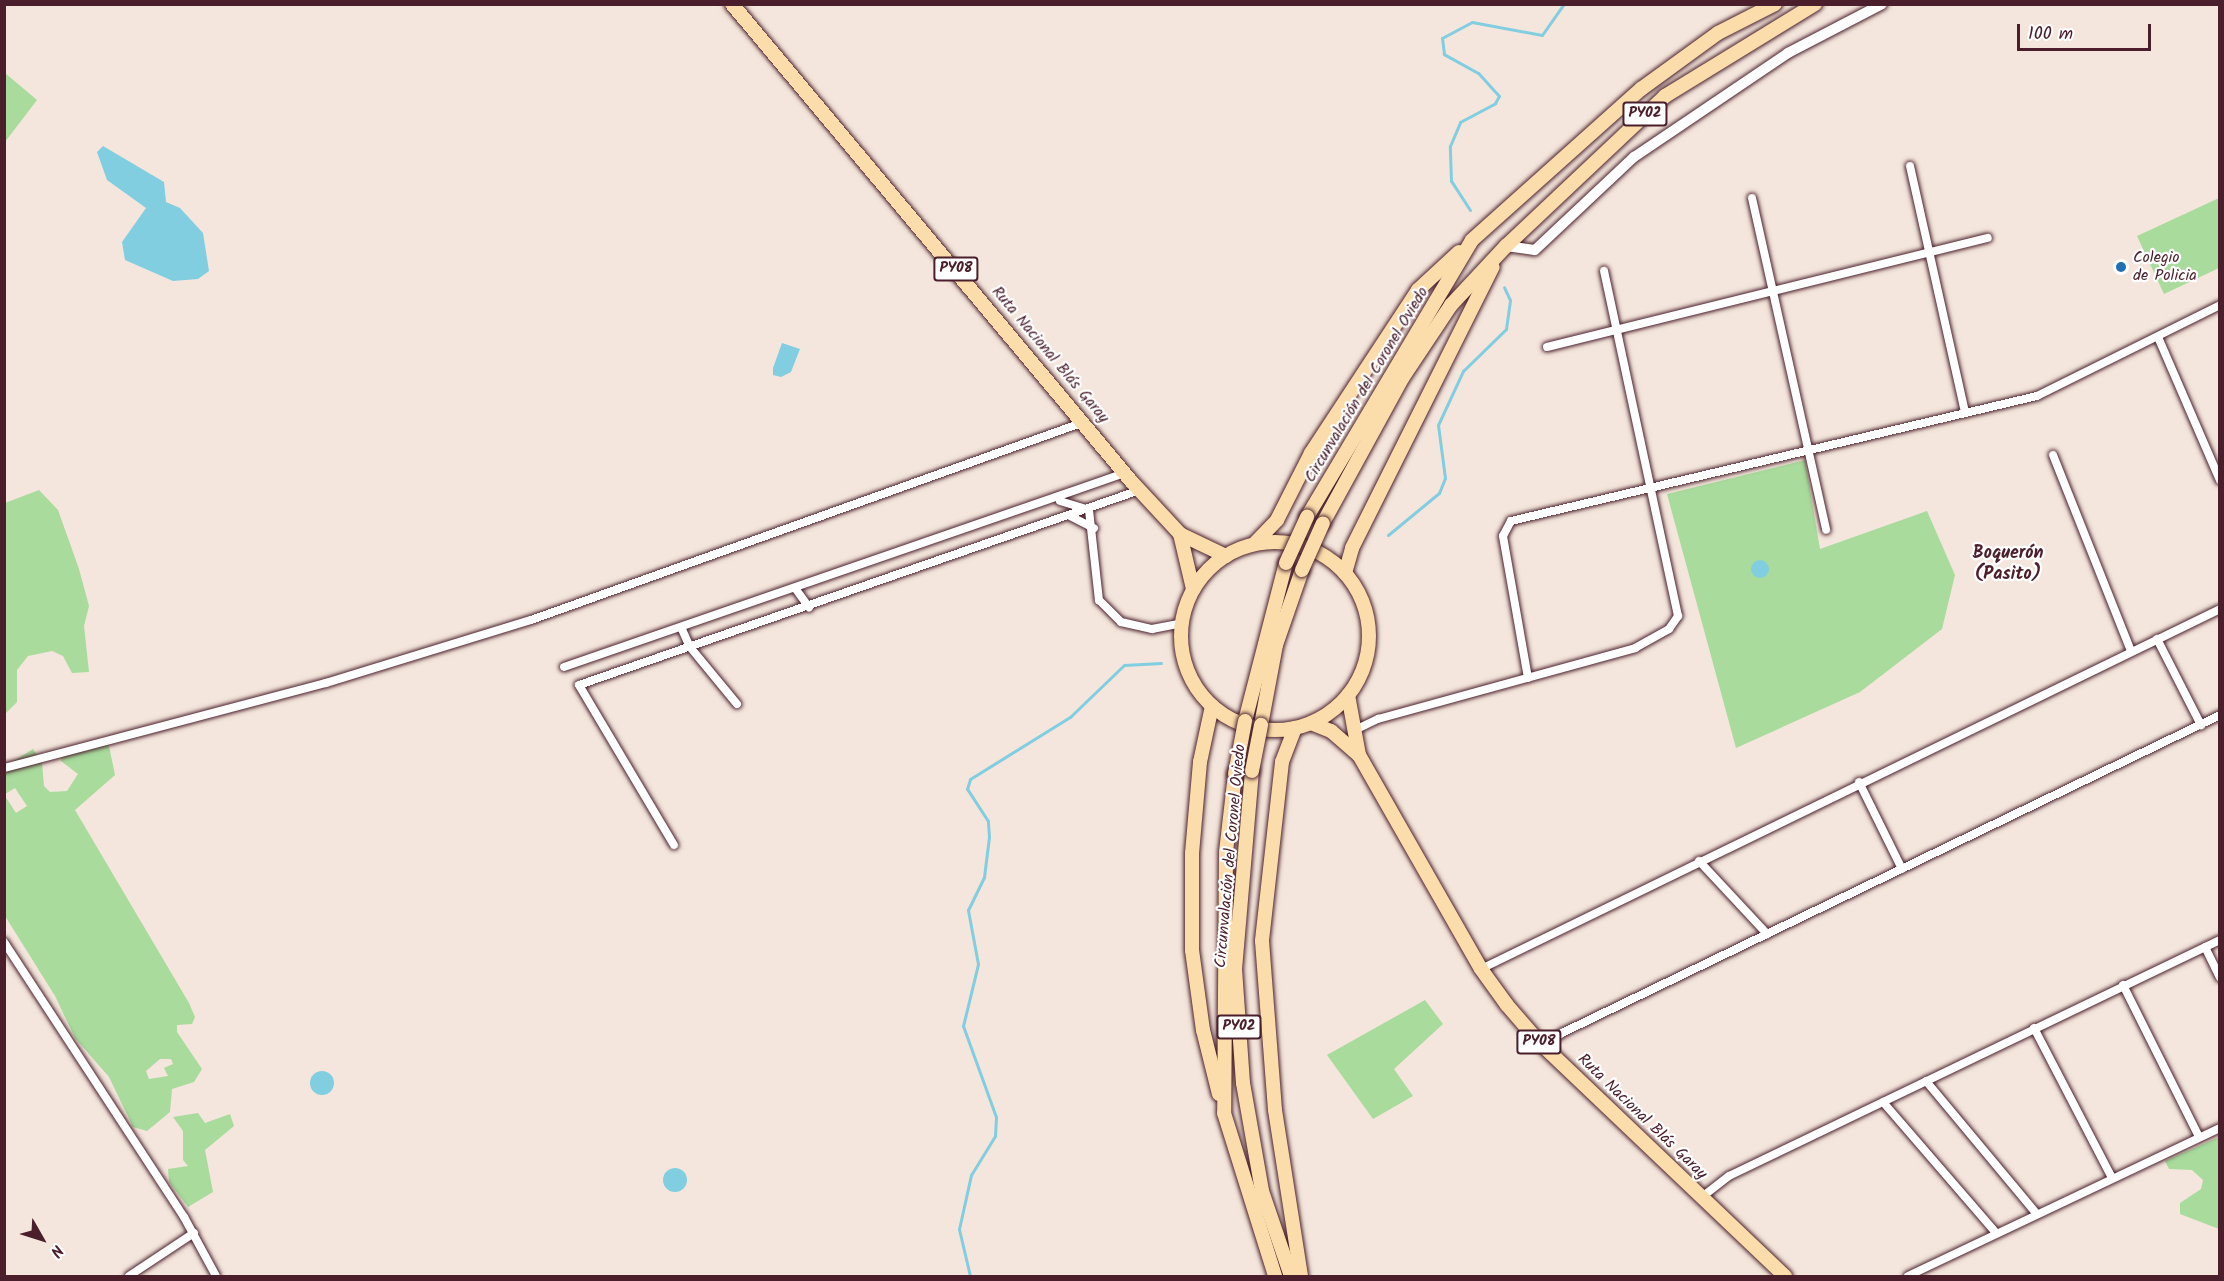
<!DOCTYPE html>
<html>
<head>
<meta charset="utf-8">
<style>
	body { margin:0 }
	#map { position:relative; width:2224px; height:1281px; overflow:hidden; background:#f4e6dc; font-family:Kalam,sans-serif }
	div>[style] { position:absolute }
	.green>* { inset:0; background:#a8db9c }
	.water>* { inset:0; background:#81cee1 }
	.round { border-radius:50% }
	.stream>* { height:3px; margin:-1.5px; padding:0 1.5px; transform-origin:1.5px; border-radius:1.5px; background:#81cee1 }
	.roads { filter:drop-shadow(0 0 2px #4a1f2b) drop-shadow(0 0 2px #4a1f2b) }
	.minor>* { height:8px; margin:-4px; padding:0 4px; transform-origin:4px; border-radius:4px; background:#fff }
	.tertiary>* { height:10px; margin:-5px; padding:0 5px; transform-origin:5px; border-radius:5px; background:#fff }
	.trunk>* { height:14px; margin:-7px; padding:0 7px; transform-origin:7px; border-radius:7px; background:#fbddab }
	.trunk>.ring { margin:-7px; padding:0; box-sizing:content-box; background:none; border:14px solid #fbddab; border-radius:50% }
	.bridges { filter:drop-shadow(0 0 2px #4a1f2b) drop-shadow(0 0 2px #4a1f2b) }
	.trunk-bridge>* { height:14px; margin:-7px; padding:0 7px; transform-origin:7px; border-radius:7px; background:#fbddab }
	.dots>* { width:16px; height:16px; translate:-50% -50%; box-sizing:border-box; border:3px solid #fff; border-radius:50% }
	span { translate:-50% -50%; white-space:nowrap; text-align:center; line-height:1.15; -webkit-text-stroke:4.5px #fff; paint-order:stroke }
	.shield-label span { padding:2px 4px; background:#fff; border:2px solid; border-radius:4px; -webkit-text-stroke-width:0 }
	.shield-label { font-size:15px; color:#4a1f2b; font-weight:700 }
	.poi-label { font-size:16px; color:#4a1f2b }
	.left { translate:0 -50%; text-align:left }
	.street-label { font-size:16px; color:#4a1f2b }
	.neighbourhood-label { font-size:18px; color:#4a1f2b; font-weight:700 }
	.frame { position:absolute; inset:0; border:6px solid #4a1f2b; pointer-events:none }
	.north { position:absolute; left:12px; top:1209px; width:60px; height:60px; -webkit-text-stroke:4px #fff; paint-order:stroke; rotate:129deg; font-size:16px; font-weight:700; line-height:24px; text-align:center; color:#4a1f2b }
	.north::after { content:''; display:block; margin:auto; width:21px; height:27px; background:#4a1f2b; clip-path:polygon(50% 0,100% 100%,50% 72%,0 100%) }
	.scale { position:absolute; left:2017px; top:24px; width:134px; height:27px; box-sizing:border-box; border:3px solid #4a1f2b; border-top:0; padding-left:8px; font-size:18px; line-height:21px; white-space:nowrap; color:#4a1f2b; -webkit-text-stroke:4px #fff; paint-order:stroke }
</style>
</head>
<body>
<div id="map">
	<div class="green">
		<i style="clip-path:polygon(5px 73px,37px 100px,5px 142px,4px 142px)"></i>
		<i style="clip-path:polygon(2219px 198px,2219px 268px,2164px 294px,2137px 236px)"></i>
		<i style="clip-path:polygon(1805px 460px,1820px 549px,1927px 511px,1955px 575px,1942px 629px,1860px 692px,1736px 748px,1667px 494px)"></i>
		<i style="clip-path:polygon(39px 490px,58px 510px,79px 569px,89px 606px,84px 626px,89px 672px,72px 673px,63px 656px,52px 651px,28px 656px,17px 670px,17px 702px,5px 714px,5px 503px)"></i>
		<i style="clip-path:polygon(evenodd,103px 743px,109px 746px,115px 775px,75px 810px,189px 1003px,195px 1017px,192px 1024px,177px 1025px,177px 1032px,202px 1069px,194px 1082px,172px 1089px,170px 1112px,147px 1131px,133px 1127px,109px 1077px,75px 1038px,55px 996px,5px 916px,5px 796px,16px 813px,27px 806px,15px 788px,5px 794px,5px 766px,33px 749px,42px 763px,44px 786px,50px 792px,67px 791px,78px 774px,61px 761px,62px 754px,103px 743px,160px 1059px,171px 1059px,173px 1064px,164px 1068px,168px 1076px,149px 1079px,146px 1071px,160px 1059px)"></i>
		<i style="clip-path:polygon(1425px 1000px,1443px 1024px,1394px 1069px,1413px 1096px,1373px 1119px,1327px 1055px)"></i>
		<i style="clip-path:polygon(198px 1113px,205px 1123px,230px 1114px,234px 1126px,205px 1150px,213px 1192px,188px 1207px,169px 1182px,168px 1169px,188px 1166px,183px 1160px,183px 1131px,173px 1117px)"></i>
		<i style="clip-path:polygon(2219px 1137px,2219px 1229px,2180px 1214px,2180px 1203px,2201px 1189px,2203px 1180px,2192px 1170px,2169px 1169px,2165px 1161px)"></i>
	</div>
	<div class="water">
		<i style="clip-path:polygon(103px 146px,164px 182px,166px 202px,180px 208px,203px 233px,209px 271px,198px 279px,173px 281px,125px 260px,122px 242px,146px 208px,107px 180px,97px 152px)"></i>
		<i style="clip-path:polygon(782px 343px,800px 349px,791px 372px,781px 377px,773px 375px,773px 368px)"></i>
		<i class="round" style="left:1751px;top:560px;width:18px;height:18px"></i>
		<i class="round" style="left:310px;top:1071px;width:24px;height:24px"></i>
		<i class="round" style="left:663px;top:1168px;width:24px;height:24px"></i>
	</div>
	<div class="stream">
		<i style="left:1470px;top:210px;width:35px;rotate:-123deg"></i>
		<i style="left:1451px;top:181px;width:35px;rotate:-92deg"></i>
		<i style="left:1450px;top:146px;width:26px;rotate:-67deg"></i>
		<i style="left:1460px;top:122px;width:40px;rotate:-28deg"></i>
		<i style="left:1495px;top:103px;width:8px;rotate:-60deg"></i>
		<i style="left:1499px;top:96px;width:31px;rotate:-132deg"></i>
		<i style="left:1478px;top:73px;width:39px;rotate:-151deg"></i>
		<i style="left:1444px;top:54px;width:16px;rotate:-97deg"></i>
		<i style="left:1442px;top:38px;width:34px;rotate:-28deg"></i>
		<i style="left:1472px;top:22px;width:71px;rotate:10.5deg"></i>
		<i style="left:1542px;top:35px;width:38px;rotate:-55deg"></i>
		<i style="left:1388px;top:535px;width:66px;rotate:-39.5deg"></i>
		<i style="left:1439px;top:493px;width:16px;rotate:-68deg"></i>
		<i style="left:1445px;top:478px;width:53px;rotate:-97.5deg"></i>
		<i style="left:1438px;top:425px;width:60px;rotate:-65.2deg"></i>
		<i style="left:1463px;top:371px;width:60px;rotate:-44.3deg"></i>
		<i style="left:1506px;top:329px;width:29px;rotate:-82deg"></i>
		<i style="left:1510px;top:300px;width:14px;rotate:-115deg"></i>
		<i style="left:970px;top:1276px;width:48px;rotate:-103.2deg"></i>
		<i style="left:959px;top:1229px;width:55px;rotate:-77.5deg"></i>
		<i style="left:971px;top:1175px;width:46px;rotate:-58.4deg"></i>
		<i style="left:995px;top:1136px;width:19px;rotate:-87deg"></i>
		<i style="left:996px;top:1117px;width:97px;rotate:-109.9deg"></i>
		<i style="left:963px;top:1026px;width:64px;rotate:-76.4deg"></i>
		<i style="left:978px;top:964px;width:55px;rotate:-100.5deg"></i>
		<i style="left:968px;top:910px;width:37px;rotate:-64deg"></i>
		<i style="left:984px;top:877px;width:40px;rotate:-82.9deg"></i>
		<i style="left:989px;top:837px;width:16px;rotate:-94deg"></i>
		<i style="left:988px;top:821px;width:38px;rotate:-123deg"></i>
		<i style="left:967px;top:789px;width:10px;rotate:-73deg"></i>
		<i style="left:970px;top:779px;width:118px;rotate:-31.8deg"></i>
		<i style="left:1070px;top:717px;width:75px;rotate:-43.9deg"></i>
		<i style="left:1124px;top:665px;width:37px;rotate:-3deg"></i>
	</div>
	<div class="roads">
		<div class="minor">
			<i style="left:1910px;top:166px;width:253px;rotate:77.4deg"></i>
			<i style="left:1752px;top:198px;width:340px;rotate:77.4deg"></i>
			<i style="left:2158px;top:337px;width:156px;rotate:66.6deg"></i>
			<i style="left:1547px;top:347px;width:454px;rotate:-13.9deg"></i>
			<i style="left:2053px;top:455px;width:211px;rotate:68.3deg"></i>
			<i style="left:1060px;top:501px;width:30px;rotate:17deg"></i>
			<i style="left:1089px;top:510px;width:91px;rotate:83.7deg"></i>
			<i style="left:1099px;top:600px;width:31px;rotate:45deg"></i>
			<i style="left:1121px;top:622px;width:32px;rotate:13deg"></i>
			<i style="left:1152px;top:629px;width:31px;rotate:-11deg"></i>
			<i style="left:1070px;top:516px;width:27px;rotate:27deg"></i>
			<i style="left:795px;top:588px;width:24px;rotate:54deg"></i>
			<i style="left:681px;top:627px;width:22px;rotate:66deg"></i>
			<i style="left:690px;top:647px;width:74px;rotate:50.5deg"></i>
			<i style="left:2157px;top:639px;width:97px;rotate:62.9deg"></i>
			<i style="left:564px;top:667px;width:594px;rotate:-19.08deg"></i>
			<i style="left:1528px;top:678px;width:144px;rotate:-100deg"></i>
			<i style="left:1503px;top:536px;width:17px;rotate:-62deg"></i>
			<i style="left:1511px;top:521px;width:541px;rotate:-13.37deg"></i>
			<i style="left:2037px;top:396px;width:204px;rotate:-26.4deg"></i>
			<i style="left:1353px;top:731px;width:28px;rotate:-26deg"></i>
			<i style="left:1378px;top:719px;width:267px;rotate:-15.4deg"></i>
			<i style="left:1635px;top:648px;width:39px;rotate:-29deg"></i>
			<i style="left:1669px;top:629px;width:16px;rotate:-55deg"></i>
			<i style="left:1678px;top:616px;width:353px;rotate:-102.1deg"></i>
			<i style="left:4px;top:768px;width:333px;rotate:-14.8deg"></i>
			<i style="left:326px;top:683px;width:214px;rotate:-17.1deg"></i>
			<i style="left:531px;top:620px;width:587px;rotate:-19.7deg"></i>
			<i style="left:1859px;top:782px;width:97px;rotate:63.7deg"></i>
			<i style="left:674px;top:845px;width:186px;rotate:-120.7deg"></i>
			<i style="left:579px;top:685px;width:594px;rotate:-19.17deg"></i>
			<i style="left:1699px;top:861px;width:100px;rotate:47deg"></i>
			<i style="left:4px;top:942px;width:329px;rotate:56.8deg"></i>
			<i style="left:184px;top:1217px;width:67px;rotate:61.5deg"></i>
			<i style="left:2205px;top:947px;width:34px;rotate:64deg"></i>
			<i style="left:1481px;top:969px;width:822px;rotate:-25.97deg"></i>
			<i style="left:2123px;top:985px;width:170px;rotate:63.4deg"></i>
			<i style="left:2034px;top:1028px;width:167px;rotate:62.5deg"></i>
			<i style="left:1544px;top:1047px;width:23px;rotate:-38deg"></i>
			<i style="left:1562px;top:1033px;width:731px;rotate:-25.79deg"></i>
			<i style="left:1926px;top:1081px;width:172px;rotate:50.2deg"></i>
			<i style="left:1883px;top:1102px;width:173px;rotate:49.2deg"></i>
			<i style="left:1702px;top:1197px;width:34px;rotate:-38deg"></i>
			<i style="left:1729px;top:1176px;width:545px;rotate:-25.67deg"></i>
			<i style="left:129px;top:1276px;width:78px;rotate:-33.5deg"></i>
			<i style="left:1908px;top:1276px;width:345px;rotate:-25.4deg"></i>
		</div>
		<div class="tertiary">
			<i style="left:1506px;top:246px;width:29px;rotate:8deg"></i>
			<i style="left:1535px;top:250px;width:136px;rotate:-43.2deg"></i>
			<i style="left:1634px;top:157px;width:186px;rotate:-34deg"></i>
			<i style="left:1788px;top:53px;width:106px;rotate:-27.5deg"></i>
		</div>
		<div class="trunk">
			<i style="left:732px;top:4px;width:622px;rotate:50.09deg"></i>
			<i style="left:1131px;top:481px;width:72px;rotate:47.2deg"></i>
			<i style="left:1180px;top:534px;width:51px;rotate:25.6deg"></i>
			<i style="left:1307px;top:517px;width:322px;rotate:-59.2deg"></i>
			<i style="left:1472px;top:240px;width:227px;rotate:-41.8deg"></i>
			<i style="left:1641px;top:89px;width:95px;rotate:-36deg"></i>
			<i style="left:1718px;top:33px;width:64px;rotate:-27deg"></i>
			<i style="left:1323px;top:523px;width:166px;rotate:-61.3deg"></i>
			<i style="left:1403px;top:377px;width:87px;rotate:-56.3deg"></i>
			<i style="left:1451px;top:305px;width:81px;rotate:-47deg"></i>
			<i style="left:1506px;top:246px;width:219px;rotate:-43.3deg"></i>
			<i style="left:1665px;top:96px;width:176px;rotate:-31.5deg"></i>
			<i style="left:1180px;top:534px;width:57px;rotate:76.7deg"></i>
			<i class="ring" style="left:1181px;top:542px;width:174px;height:174px"></i>
			<i style="left:1254px;top:544px;width:33px;rotate:-46deg"></i>
			<i style="left:1277px;top:520px;width:75px;rotate:-63.1deg"></i>
			<i style="left:1311px;top:453px;width:195px;rotate:-56.7deg"></i>
			<i style="left:1418px;top:290px;width:56px;rotate:-42.8deg"></i>
			<i style="left:1345px;top:573px;width:26px;rotate:-74deg"></i>
			<i style="left:1352px;top:548px;width:314px;rotate:-63.4deg"></i>
			<i style="left:1348px;top:695px;width:61px;rotate:79.6deg"></i>
			<i style="left:1359px;top:755px;width:246px;rotate:60.3deg"></i>
			<i style="left:1481px;top:969px;width:44px;rotate:54.2deg"></i>
			<i style="left:1507px;top:1005px;width:49px;rotate:49.1deg"></i>
			<i style="left:1539px;top:1042px;width:340px;rotate:43.6deg"></i>
			<i style="left:1212px;top:706px;width:57px;rotate:102.1deg"></i>
			<i style="left:1200px;top:762px;width:91px;rotate:95deg"></i>
			<i style="left:1192px;top:853px;width:97px;rotate:90deg"></i>
			<i style="left:1192px;top:950px;width:81px;rotate:82.2deg"></i>
			<i style="left:1203px;top:1030px;width:66px;rotate:76deg"></i>
			<i style="left:1245px;top:721px;width:163px;rotate:-75.5deg"></i>
			<i style="left:1311px;top:723px;width:22px;rotate:22deg"></i>
			<i style="left:1331px;top:731px;width:37px;rotate:41deg"></i>
			<i style="left:1261px;top:725px;width:81px;rotate:-79.4deg"></i>
			<i style="left:1276px;top:645px;width:79px;rotate:-70.9deg"></i>
			<i style="left:1295px;top:728px;width:36px;rotate:111deg"></i>
			<i style="left:1282px;top:762px;width:180px;rotate:96.4deg"></i>
			<i style="left:1262px;top:941px;width:169px;rotate:85.6deg"></i>
			<i style="left:1275px;top:1110px;width:168px;rotate:81.1deg"></i>
			<i style="left:1252px;top:771px;width:199px;rotate:94.9deg"></i>
			<i style="left:1235px;top:969px;width:114px;rotate:86deg"></i>
			<i style="left:1243px;top:1083px;width:110px;rotate:80deg"></i>
			<i style="left:1262px;top:1191px;width:90px;rotate:71.2deg"></i>
			<i style="left:1235px;top:774px;width:79px;rotate:96.6deg"></i>
			<i style="left:1226px;top:852px;width:261px;rotate:90.4deg"></i>
			<i style="left:1224px;top:1113px;width:171px;rotate:72.6deg"></i>
		</div>
	</div>
	<div class="bridges">
		<div class="trunk-bridge">
			<i style="left:1286px;top:563px;width:51px;rotate:-65.5deg"></i>
			<i style="left:1302px;top:570px;width:51px;rotate:-65.9deg"></i>
			<i style="left:1252px;top:771px;width:47px;rotate:-78.9deg"></i>
			<i style="left:1235px;top:774px;width:54px;rotate:-79.3deg"></i>
		</div>
	</div>
	<div class="dots">
		<i style="left:2121px;top:267px;background:#1f6fb2"></i>
	</div>
	<div class="shield-label">
		<span style="left:1645px;top:114px">PY02</span>
		<span style="left:956px;top:269px">PY08</span>
		<span style="left:1239px;top:1027px">PY02</span>
		<span style="left:1539px;top:1042px">PY08</span>
	</div>
	<div class="poi-label">
		<span class="left" style="left:2133px;top:267px">Colegio<br>de Policia</span>
	</div>
	<div class="street-label">
		<span style="left:1050px;top:355px;rotate:50deg">Ruta Nacional Blás Garay</span>
		<span style="left:1367px;top:385px;rotate:-59deg">Circunvalación del Coronel Oviedo</span>
		<span style="left:1231px;top:856px;rotate:-85deg">Circunvalación del Coronel Oviedo</span>
		<span style="left:1642px;top:1117px;rotate:44deg">Ruta Nacional Blás Garay</span>
	</div>
	<div class="neighbourhood-label">
		<span style="left:2008px;top:565px">Boquerón<br>(Pasito)</span>
	</div>
	<div class="frame"></div>
	<div class="north">N</div>
	<div class="scale">100 m</div>
</div>
</body>
</html>
